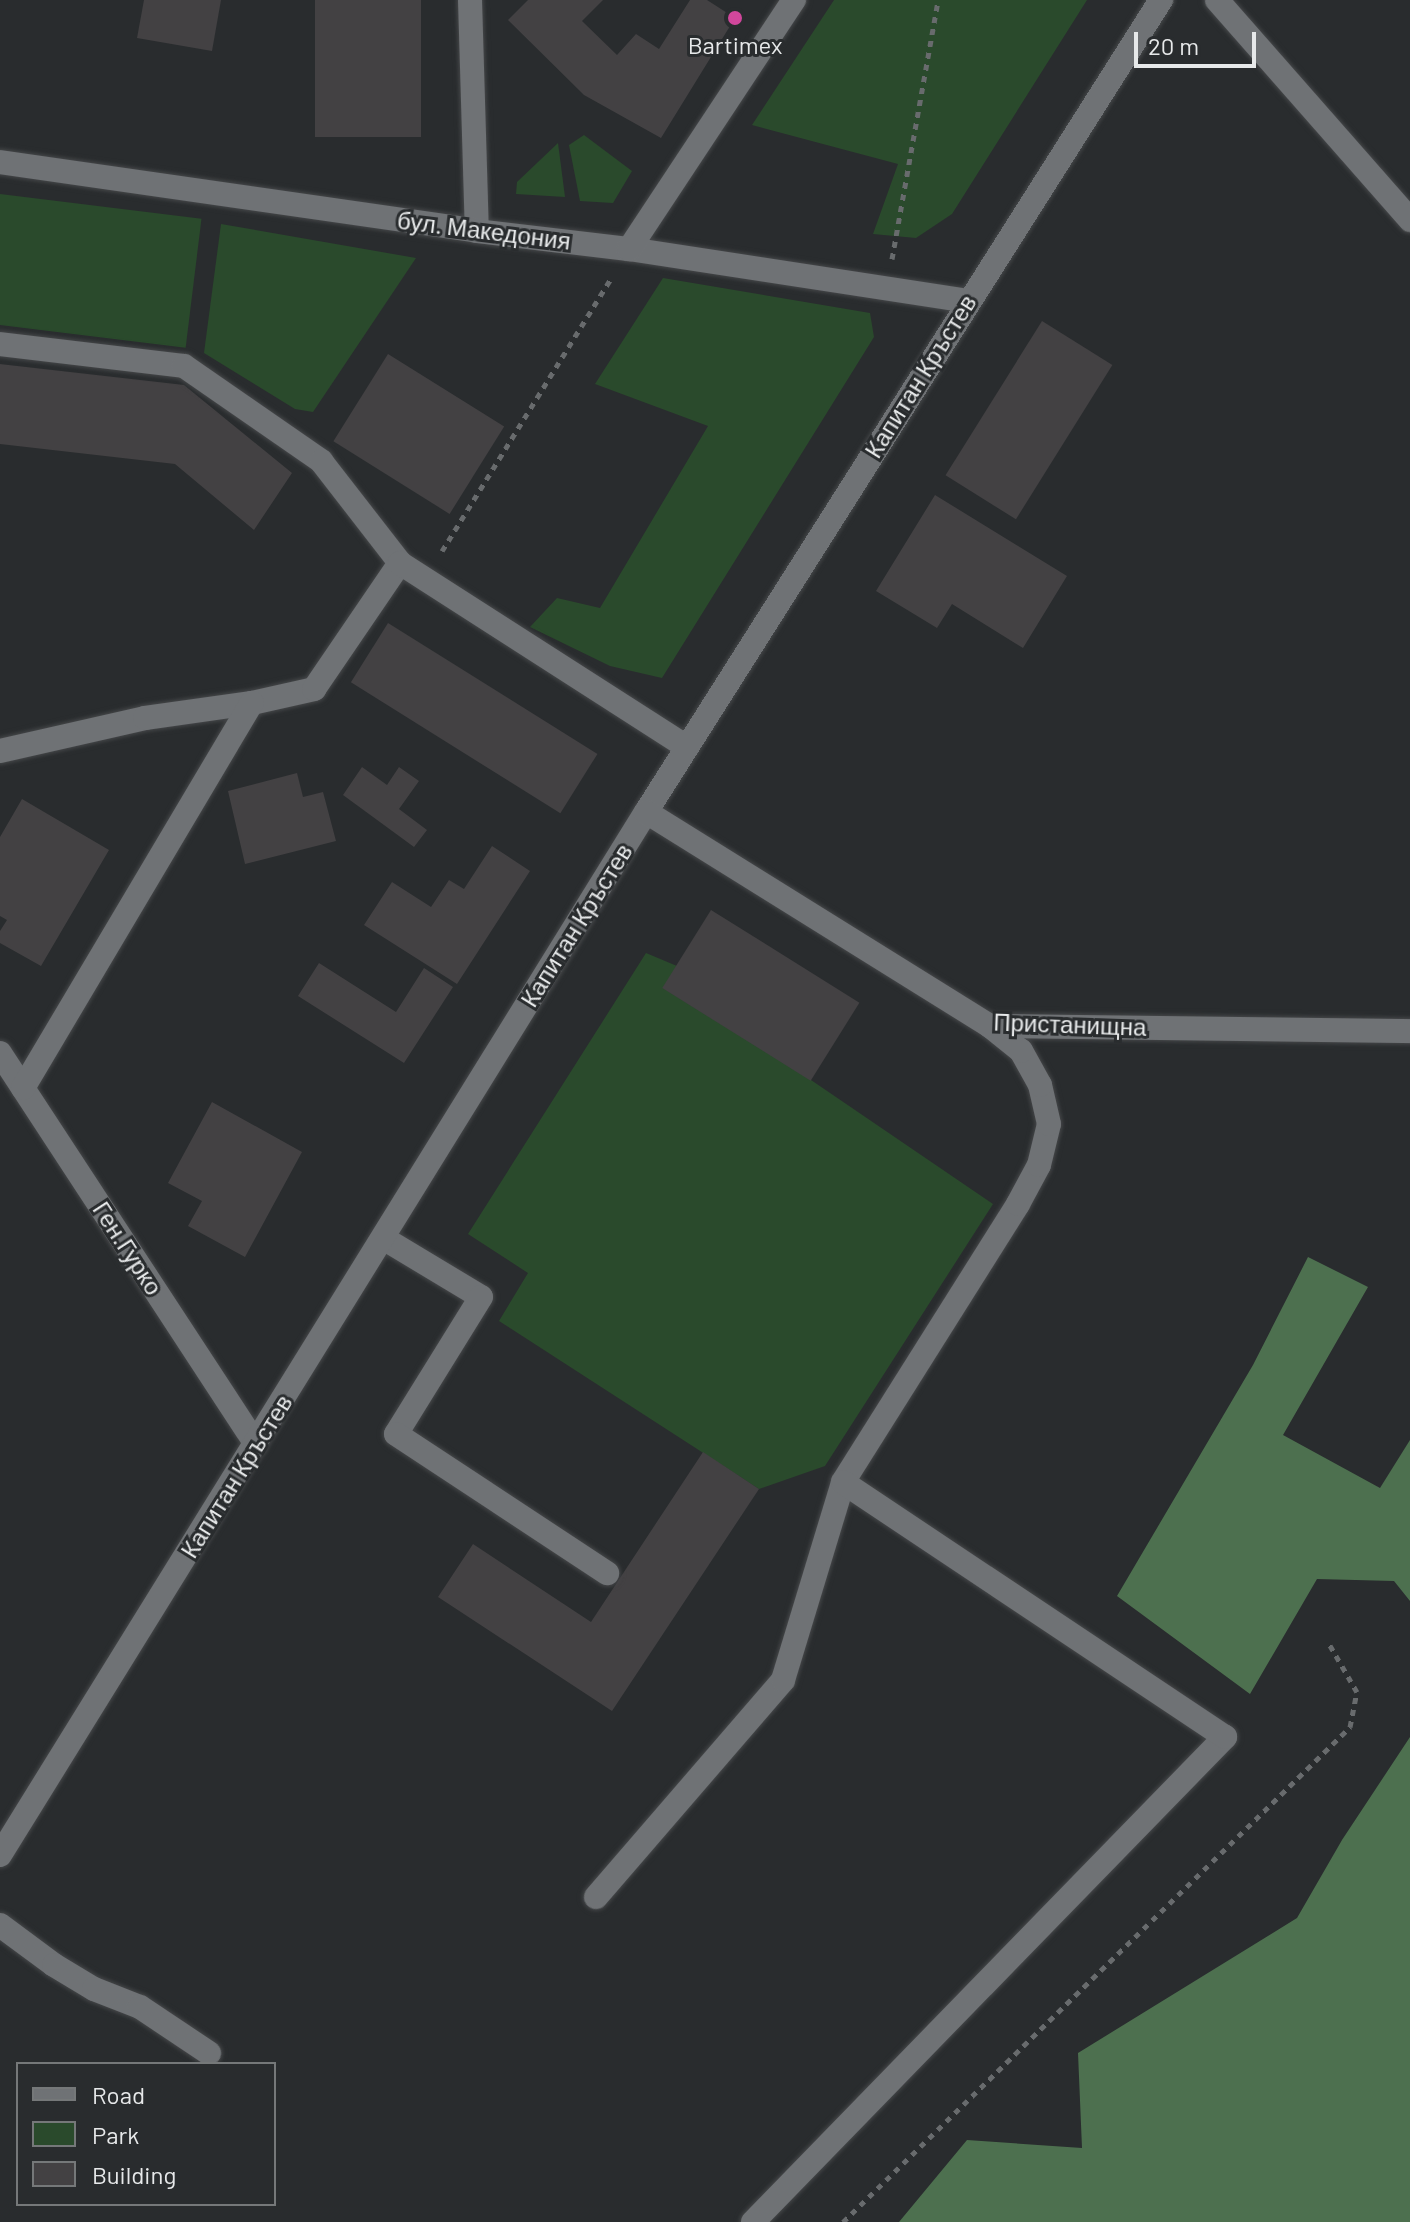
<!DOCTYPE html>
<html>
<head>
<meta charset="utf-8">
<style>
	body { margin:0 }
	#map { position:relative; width:1410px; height:2222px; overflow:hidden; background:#292c2e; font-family:Barlow,sans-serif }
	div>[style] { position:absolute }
	.green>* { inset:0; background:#2a4a2c; transform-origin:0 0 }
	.forest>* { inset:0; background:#4d704f }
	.building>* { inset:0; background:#434143; transform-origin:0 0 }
	.path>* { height:5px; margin-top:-2.5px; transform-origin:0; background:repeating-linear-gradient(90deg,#686b6d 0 6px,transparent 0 12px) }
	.roads { filter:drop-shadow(0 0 2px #454749) drop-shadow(0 0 2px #454749) }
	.minor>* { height:24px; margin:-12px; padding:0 12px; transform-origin:12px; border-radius:12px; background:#6f7275 }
	.dots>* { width:22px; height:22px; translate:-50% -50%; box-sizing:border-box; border:4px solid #292c2e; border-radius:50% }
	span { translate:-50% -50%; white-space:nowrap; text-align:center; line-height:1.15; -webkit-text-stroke:6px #292c2e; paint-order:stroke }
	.poi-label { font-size:24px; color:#e7e9ea }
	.street-label { font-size:24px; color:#e7e9ea }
	.legend { position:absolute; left:16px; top:2062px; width:260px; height:144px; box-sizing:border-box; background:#292c2e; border:2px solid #757879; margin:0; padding:10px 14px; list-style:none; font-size:24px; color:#e7e9ea }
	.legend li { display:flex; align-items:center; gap:16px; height:40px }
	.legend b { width:40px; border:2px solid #757879 }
	.scale { position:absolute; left:1134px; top:32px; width:122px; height:36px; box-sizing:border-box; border:4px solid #e7e9ea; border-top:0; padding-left:10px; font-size:24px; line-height:28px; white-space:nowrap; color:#e7e9ea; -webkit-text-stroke:6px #292c2e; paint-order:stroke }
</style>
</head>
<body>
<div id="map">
	<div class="green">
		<i style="clip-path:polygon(834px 0,1087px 0,952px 214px,916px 238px,873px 234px,898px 164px,752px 125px)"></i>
		<i style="clip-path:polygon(584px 135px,632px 171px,613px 203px,580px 201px,569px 145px)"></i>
		<i style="clip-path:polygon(558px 143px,565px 197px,516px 194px,517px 182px)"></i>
		<i style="left:0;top:194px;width:203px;height:130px;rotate:7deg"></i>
		<i style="clip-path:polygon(221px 224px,416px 258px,313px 412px,295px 409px,204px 353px)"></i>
		<i style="clip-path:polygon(663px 278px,870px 313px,874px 337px,662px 678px,610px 666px,530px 627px,557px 598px,600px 608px,708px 426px,595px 384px)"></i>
		<i style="clip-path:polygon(646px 953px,677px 966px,663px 988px,811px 1080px,993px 1204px,825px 1466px,759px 1489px,499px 1321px,528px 1273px,468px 1234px)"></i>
	</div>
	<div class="forest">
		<i style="clip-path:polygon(1308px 1257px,1368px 1287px,1283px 1435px,1380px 1488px,1410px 1440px,1410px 1601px,1394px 1581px,1317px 1579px,1250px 1694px,1117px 1596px,1253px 1365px)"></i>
		<i style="clip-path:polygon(1410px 1737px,1410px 2222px,899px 2222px,967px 2140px,1082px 2148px,1078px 2053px,1297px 1918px,1342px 1840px)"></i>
	</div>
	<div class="building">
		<i style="clip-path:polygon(144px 0,221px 0,212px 51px,137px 38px)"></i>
		<i style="left:315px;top:0;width:106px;height:137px"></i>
		<i style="clip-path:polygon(528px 0,603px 0,582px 21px,617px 55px,636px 34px,659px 49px,690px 0,707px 0,735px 18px,661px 138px,584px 95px,508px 20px)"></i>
		<i style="left:1042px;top:321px;width:83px;height:182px;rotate:32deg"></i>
		<i style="left:388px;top:354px;width:137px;height:103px;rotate:32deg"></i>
		<i style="clip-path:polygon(0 364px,184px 385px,292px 473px,254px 530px,175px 464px,0 444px)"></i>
		<i style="clip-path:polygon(935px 495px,1067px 576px,1023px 648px,952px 604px,937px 628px,876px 591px)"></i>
		<i style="left:388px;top:623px;width:247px;height:70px;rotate:32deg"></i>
		<i style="clip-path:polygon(362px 767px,387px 785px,399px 767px,419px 781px,399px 809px,427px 830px,414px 847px,343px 795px)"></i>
		<i style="clip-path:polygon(297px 773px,303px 797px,323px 792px,336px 841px,245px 864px,228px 791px)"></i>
		<i style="clip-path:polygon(22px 799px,109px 850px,41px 966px,0 943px,0 931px,7px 920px,0 916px,0 837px)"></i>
		<i style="clip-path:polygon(492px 846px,530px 871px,457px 984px,364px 925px,392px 882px,431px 907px,449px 880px,464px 889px)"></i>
		<i style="left:711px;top:910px;width:175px;height:92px;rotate:32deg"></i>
		<i style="clip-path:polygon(319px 963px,396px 1012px,424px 968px,453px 987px,404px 1063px,298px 996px)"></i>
		<i style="clip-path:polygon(212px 1102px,302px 1152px,245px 1257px,188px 1226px,202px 1201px,168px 1183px)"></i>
		<i style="clip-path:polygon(703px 1452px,759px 1489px,612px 1711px,438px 1597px,473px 1544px,591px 1622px)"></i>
	</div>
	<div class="path">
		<i style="left:892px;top:259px;width:263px;rotate:-79.9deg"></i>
		<i style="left:442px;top:551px;width:322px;rotate:-58.2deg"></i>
		<i style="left:843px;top:2222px;width:709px;rotate:-44.31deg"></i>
		<i style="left:1350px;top:1727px;width:36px;rotate:-79deg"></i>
		<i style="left:1357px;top:1692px;width:58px;rotate:-120.1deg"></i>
	</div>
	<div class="roads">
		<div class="minor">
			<i style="left:470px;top:0;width:231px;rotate:88.3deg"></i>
			<i style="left:1217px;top:0;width:293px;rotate:48.7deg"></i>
			<i style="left:0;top:162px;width:482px;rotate:8.2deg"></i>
			<i style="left:477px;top:231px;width:153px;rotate:6.8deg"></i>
			<i style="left:629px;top:249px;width:342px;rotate:8.7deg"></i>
			<i style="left:629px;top:249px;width:299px;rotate:-56.5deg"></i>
			<i style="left:0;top:344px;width:185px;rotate:6.8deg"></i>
			<i style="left:184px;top:366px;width:167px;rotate:34.7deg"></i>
			<i style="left:321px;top:461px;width:129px;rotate:52.2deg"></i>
			<i style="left:0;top:751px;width:149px;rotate:-12.8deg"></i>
			<i style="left:145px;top:718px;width:108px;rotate:-8deg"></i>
			<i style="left:252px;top:703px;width:64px;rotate:-12.7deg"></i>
			<i style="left:314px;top:689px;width:153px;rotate:-55.7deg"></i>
			<i style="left:400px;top:563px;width:341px;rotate:32.7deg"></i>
			<i style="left:990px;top:1026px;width:420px;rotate:0.7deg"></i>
			<i style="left:0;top:1053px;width:467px;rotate:56.8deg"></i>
			<i style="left:23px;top:1088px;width:448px;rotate:-59.3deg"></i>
			<i style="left:383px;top:1238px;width:114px;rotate:31deg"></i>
			<i style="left:481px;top:1297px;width:161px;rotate:121.8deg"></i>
			<i style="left:396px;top:1434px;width:253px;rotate:33.4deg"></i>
			<i style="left:0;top:1855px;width:1227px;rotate:-58.23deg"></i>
			<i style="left:646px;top:812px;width:962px;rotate:-57.62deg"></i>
			<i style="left:596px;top:1897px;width:286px;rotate:-49.2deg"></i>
			<i style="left:783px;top:1680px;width:207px;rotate:-73.1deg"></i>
			<i style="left:843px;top:1482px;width:328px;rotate:-57.8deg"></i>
			<i style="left:1018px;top:1204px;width:44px;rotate:-61.7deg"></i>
			<i style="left:1039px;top:1165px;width:42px;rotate:-76.3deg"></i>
			<i style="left:1049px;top:1124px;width:40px;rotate:-103deg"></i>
			<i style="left:1040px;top:1085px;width:39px;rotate:-119deg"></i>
			<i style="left:1021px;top:1051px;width:40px;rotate:-141deg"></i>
			<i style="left:990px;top:1026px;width:405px;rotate:-148.1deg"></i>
			<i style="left:0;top:1925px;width:67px;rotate:36.5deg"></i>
			<i style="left:54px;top:1965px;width:47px;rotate:31deg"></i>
			<i style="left:94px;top:1989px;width:49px;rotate:21.4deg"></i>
			<i style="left:140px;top:2007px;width:83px;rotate:33.7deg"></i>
			<i style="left:753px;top:2222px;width:677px;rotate:-45.78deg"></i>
			<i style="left:1225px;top:1737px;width:459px;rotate:-146.3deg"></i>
		</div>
	</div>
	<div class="dots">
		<i style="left:735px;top:18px;background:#d1479c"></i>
	</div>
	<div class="poi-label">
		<span style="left:735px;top:45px">Bartimex</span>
	</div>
	<div class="street-label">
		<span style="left:484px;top:230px;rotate:7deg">бул. Македония</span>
		<span style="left:920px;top:376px;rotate:-58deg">Капитан Кръстев</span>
		<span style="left:576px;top:925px;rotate:-58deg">Капитан Кръстев</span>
		<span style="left:1070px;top:1024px;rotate:2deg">Пристанищна</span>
		<span style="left:128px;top:1248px;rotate:57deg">Ген.Гурко</span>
		<span style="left:236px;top:1476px;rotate:-58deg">Капитан Кръстев</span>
	</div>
	<ul class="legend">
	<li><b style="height:10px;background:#6f7275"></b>Road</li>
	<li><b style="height:22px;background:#2a4a2c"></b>Park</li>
	<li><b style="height:22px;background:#434143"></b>Building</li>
	</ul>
	<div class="scale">20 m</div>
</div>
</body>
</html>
